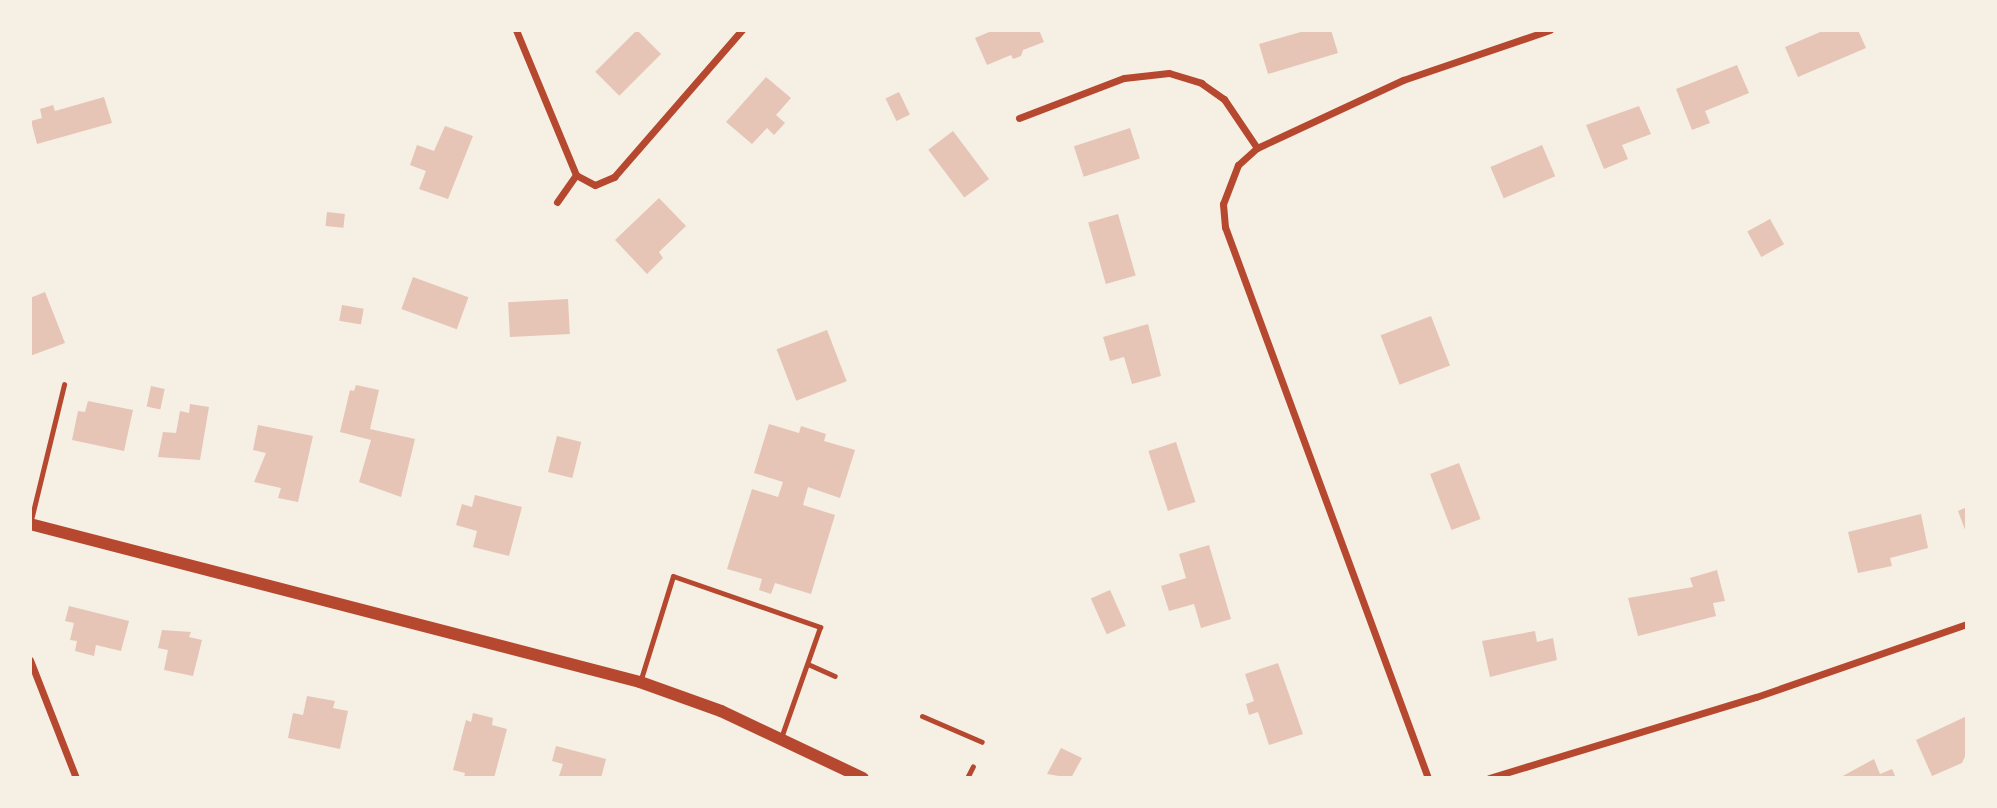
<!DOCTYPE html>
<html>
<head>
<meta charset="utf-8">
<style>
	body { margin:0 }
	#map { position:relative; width:1997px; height:808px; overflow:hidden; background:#f6efe4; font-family:"PT Sans",sans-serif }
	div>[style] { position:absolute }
	.building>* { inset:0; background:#e6c5b7; transform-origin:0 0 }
	.service>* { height:5px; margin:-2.5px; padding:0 2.5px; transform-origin:2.5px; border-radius:2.5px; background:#b5482f }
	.minor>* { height:7px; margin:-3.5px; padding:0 3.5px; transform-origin:3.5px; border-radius:3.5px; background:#b5482f }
	.tertiary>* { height:12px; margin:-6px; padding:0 6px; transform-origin:6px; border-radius:6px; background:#b5482f }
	span { translate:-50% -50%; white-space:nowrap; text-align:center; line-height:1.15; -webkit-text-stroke:7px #f6efe4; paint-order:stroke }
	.frame { position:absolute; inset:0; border:32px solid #f6efe4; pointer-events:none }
</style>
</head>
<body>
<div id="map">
	<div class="building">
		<i style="left:637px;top:30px;width:34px;height:59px;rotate:45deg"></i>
		<i style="clip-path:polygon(994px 30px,1039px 30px,1044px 42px,1023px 50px,1021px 56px,1013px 59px,1011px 55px,987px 65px,975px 38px)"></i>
		<i style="clip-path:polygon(1308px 30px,1331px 30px,1338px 53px,1268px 74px,1259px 44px)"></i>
		<i style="clip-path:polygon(1825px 30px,1858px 30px,1866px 48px,1798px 77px,1785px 47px)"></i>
		<i style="clip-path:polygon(1737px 65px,1749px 93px,1705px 111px,1710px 123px,1692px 130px,1676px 89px)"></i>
		<i style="clip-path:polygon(766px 77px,791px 98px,776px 115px,785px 123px,774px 135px,767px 128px,752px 144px,726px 122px)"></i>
		<i style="left:899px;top:92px;width:25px;height:15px;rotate:64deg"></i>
		<i style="clip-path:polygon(104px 97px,112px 123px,37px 144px,31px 121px,42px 118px,40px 109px,53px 105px,55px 111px)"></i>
		<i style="clip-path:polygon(1639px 106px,1651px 134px,1622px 145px,1628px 159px,1604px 169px,1586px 125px)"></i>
		<i style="clip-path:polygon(445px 126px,473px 136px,448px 199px,419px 189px,426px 171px,410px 165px,417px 145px,434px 151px)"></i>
		<i style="left:1130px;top:128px;width:32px;height:59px;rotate:72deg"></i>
		<i style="left:953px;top:131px;width:60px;height:31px;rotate:53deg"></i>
		<i style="left:1542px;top:145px;width:34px;height:56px;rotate:67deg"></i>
		<i style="clip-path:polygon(659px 198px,686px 226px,659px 252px,663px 258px,647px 274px,615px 240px)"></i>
		<i style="left:327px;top:212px;width:18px;height:14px;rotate:6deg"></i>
		<i style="left:1118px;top:214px;width:64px;height:31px;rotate:74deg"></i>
		<i style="left:1770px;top:219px;width:29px;height:26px;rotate:61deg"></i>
		<i style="left:413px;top:277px;width:59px;height:34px;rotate:20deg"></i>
		<i style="clip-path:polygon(45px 292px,65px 343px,30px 356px,30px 298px)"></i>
		<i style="left:568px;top:299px;width:35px;height:60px;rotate:87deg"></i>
		<i style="left:342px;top:305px;width:22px;height:16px;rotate:10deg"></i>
		<i style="left:1431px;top:316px;width:53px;height:54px;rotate:69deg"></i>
		<i style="clip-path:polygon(1148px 324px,1161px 376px,1132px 384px,1124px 357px,1110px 361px,1103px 337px)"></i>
		<i style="left:827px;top:330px;width:55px;height:54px;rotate:69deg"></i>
		<i style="clip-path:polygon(356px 385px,379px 390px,370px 429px,415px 439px,401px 497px,359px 482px,371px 440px,340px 432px,350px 390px,354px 391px)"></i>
		<i style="left:151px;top:386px;width:14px;height:21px;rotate:12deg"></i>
		<i style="clip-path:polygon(88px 401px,133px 410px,124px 451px,72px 440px,78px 411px,85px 412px)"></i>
		<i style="clip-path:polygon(190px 404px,209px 407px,200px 460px,158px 457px,163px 432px,176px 433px,180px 411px,189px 413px)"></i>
		<i style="clip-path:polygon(769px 424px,799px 433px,801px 426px,826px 434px,824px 441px,855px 450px,840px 498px,808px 487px,803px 505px,835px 515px,811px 594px,775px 583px,771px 594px,759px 590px,762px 579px,727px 569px,752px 489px,778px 497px,783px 482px,754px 473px)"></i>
		<i style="clip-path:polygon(258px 425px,313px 436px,298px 502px,278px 498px,281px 488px,254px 482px,266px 453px,253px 450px)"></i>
		<i style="left:557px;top:436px;width:25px;height:37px;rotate:14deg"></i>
		<i style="left:1176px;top:442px;width:63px;height:29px;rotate:72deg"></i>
		<i style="left:1459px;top:463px;width:60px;height:31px;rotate:69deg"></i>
		<i style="clip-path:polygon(475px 495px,522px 507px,509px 556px,473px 547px,477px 531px,456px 525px,462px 504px,472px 507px)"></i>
		<i style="clip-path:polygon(1967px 507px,1967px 535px,1958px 511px)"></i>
		<i style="clip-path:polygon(1921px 514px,1928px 548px,1890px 558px,1892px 566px,1858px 573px,1848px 532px)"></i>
		<i style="clip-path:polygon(1209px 545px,1231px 619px,1201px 628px,1194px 604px,1169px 611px,1161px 586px,1186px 578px,1179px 554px)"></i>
		<i style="clip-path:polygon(1717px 570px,1725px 601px,1713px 603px,1716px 616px,1638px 636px,1628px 598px,1693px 587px,1690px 578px)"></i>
		<i style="left:1110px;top:590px;width:39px;height:21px;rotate:66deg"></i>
		<i style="clip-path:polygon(69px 606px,129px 621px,121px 651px,96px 645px,94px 656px,75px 651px,77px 641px,70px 640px,74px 623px,65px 621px)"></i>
		<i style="clip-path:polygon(162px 630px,191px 632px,189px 637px,202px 640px,193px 676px,164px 670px,168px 650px,158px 648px)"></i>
		<i style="clip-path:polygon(1535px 631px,1537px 642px,1553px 638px,1557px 660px,1490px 677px,1482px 641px)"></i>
		<i style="clip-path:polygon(1278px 663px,1303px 734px,1269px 745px,1258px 712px,1249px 715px,1246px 704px,1254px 701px,1245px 674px)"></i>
		<i style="clip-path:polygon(307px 696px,335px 701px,333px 708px,348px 711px,340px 749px,288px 738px,293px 713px,303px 715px)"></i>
		<i style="clip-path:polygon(473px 713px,493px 718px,492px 725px,507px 729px,494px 778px,464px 778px,465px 773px,453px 770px,466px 720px,471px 722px)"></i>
		<i style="clip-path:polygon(1967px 716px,1967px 752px,1962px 763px,1932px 776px,1916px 740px)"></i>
		<i style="clip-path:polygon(556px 746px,606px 759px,601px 778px,559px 776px,563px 764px,552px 761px)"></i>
		<i style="clip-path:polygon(1061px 748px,1082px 758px,1071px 778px,1047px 774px)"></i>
		<i style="clip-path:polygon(1874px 759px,1880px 774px,1892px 769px,1896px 778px,1839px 778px)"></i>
	</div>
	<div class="service">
		<i style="left:30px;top:524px;width:144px;rotate:-76.3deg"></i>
		<i style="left:810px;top:665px;width:27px;rotate:24deg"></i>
		<i style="left:640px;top:682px;width:111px;rotate:-72.7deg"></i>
		<i style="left:673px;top:576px;width:156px;rotate:19.1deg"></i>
		<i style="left:820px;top:627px;width:118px;rotate:109.4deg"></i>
		<i style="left:922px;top:716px;width:65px;rotate:23.4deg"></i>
		<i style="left:967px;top:778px;width:13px;rotate:-63deg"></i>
	</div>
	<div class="minor">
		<i style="left:516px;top:30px;width:157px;rotate:67.5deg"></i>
		<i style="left:576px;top:175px;width:21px;rotate:28deg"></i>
		<i style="left:595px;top:185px;width:21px;rotate:-23deg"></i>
		<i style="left:614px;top:177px;width:195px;rotate:-49deg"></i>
		<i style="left:1019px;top:118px;width:112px;rotate:-20.9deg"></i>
		<i style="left:1124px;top:78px;width:45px;rotate:-6.3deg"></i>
		<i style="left:1169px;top:73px;width:34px;rotate:17deg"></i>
		<i style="left:1201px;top:83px;width:28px;rotate:35deg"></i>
		<i style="left:1224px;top:99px;width:59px;rotate:56deg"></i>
		<i style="left:557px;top:202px;width:33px;rotate:-55deg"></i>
		<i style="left:30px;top:660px;width:127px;rotate:68.7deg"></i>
		<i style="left:1428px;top:778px;width:587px;rotate:-110.22deg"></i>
		<i style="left:1225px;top:227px;width:23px;rotate:-95deg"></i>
		<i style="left:1223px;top:204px;width:42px;rotate:-69deg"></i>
		<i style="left:1238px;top:165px;width:25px;rotate:-42deg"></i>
		<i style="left:1257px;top:148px;width:161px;rotate:-25deg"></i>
		<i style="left:1403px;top:80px;width:155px;rotate:-18.8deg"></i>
		<i style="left:1489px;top:778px;width:279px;rotate:-16.9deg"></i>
		<i style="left:1756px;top:697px;width:223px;rotate:-19.1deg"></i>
	</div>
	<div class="tertiary">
		<i style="left:30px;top:524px;width:630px;rotate:14.52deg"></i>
		<i style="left:640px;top:682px;width:86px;rotate:19.7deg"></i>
		<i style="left:721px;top:711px;width:157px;rotate:25.3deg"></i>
	</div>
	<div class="frame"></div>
</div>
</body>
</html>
